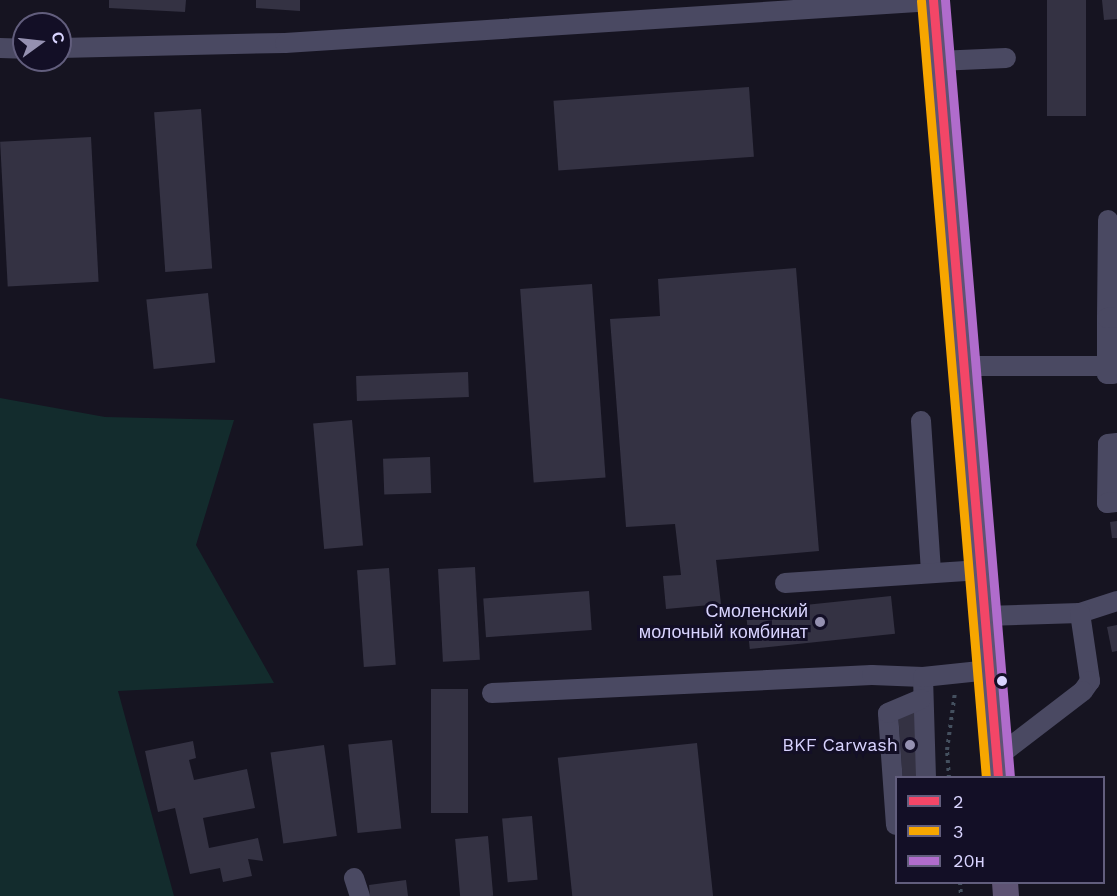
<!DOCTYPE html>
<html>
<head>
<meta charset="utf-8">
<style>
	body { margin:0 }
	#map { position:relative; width:1117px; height:896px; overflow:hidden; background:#161421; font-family:"Work Sans",sans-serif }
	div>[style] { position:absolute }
	.green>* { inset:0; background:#132c2d }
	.building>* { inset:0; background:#343243; transform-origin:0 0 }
	.path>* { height:4px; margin-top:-2px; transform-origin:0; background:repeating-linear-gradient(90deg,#44505f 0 3px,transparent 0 7.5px) }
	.minor>* { height:20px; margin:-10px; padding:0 10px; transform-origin:10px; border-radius:10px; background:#4a4962 }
	.major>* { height:26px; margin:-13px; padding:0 13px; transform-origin:13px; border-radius:13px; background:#5e5373 }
	.bus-1>* { height:9px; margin:-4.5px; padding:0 4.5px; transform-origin:4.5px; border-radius:4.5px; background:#f34667 }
	.bus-2>* { height:9px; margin:-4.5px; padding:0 4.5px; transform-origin:4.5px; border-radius:4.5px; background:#f7a600 }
	.bus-3>* { height:9px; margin:-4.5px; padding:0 4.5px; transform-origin:4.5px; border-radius:4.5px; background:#b06ccc }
	.dots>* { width:16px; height:16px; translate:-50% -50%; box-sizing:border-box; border:3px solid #130f26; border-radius:50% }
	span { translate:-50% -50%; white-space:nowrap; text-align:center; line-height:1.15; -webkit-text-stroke:6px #130f26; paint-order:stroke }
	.poi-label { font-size:18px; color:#d9d4ff }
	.right { translate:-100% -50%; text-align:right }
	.legend { position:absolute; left:895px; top:776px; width:210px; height:108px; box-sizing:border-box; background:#130f26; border:2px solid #625e7d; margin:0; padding:8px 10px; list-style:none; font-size:18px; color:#d9d4ff }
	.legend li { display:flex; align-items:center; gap:12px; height:30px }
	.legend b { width:30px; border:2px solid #625e7d }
	.north { position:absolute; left:12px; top:12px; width:60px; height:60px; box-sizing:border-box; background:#130f26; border:2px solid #625e7d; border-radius:50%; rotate:75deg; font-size:16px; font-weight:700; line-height:24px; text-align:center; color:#d9d4ff }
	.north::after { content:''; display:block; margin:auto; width:21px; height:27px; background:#9591b1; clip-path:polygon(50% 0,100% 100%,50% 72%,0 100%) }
</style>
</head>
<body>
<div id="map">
	<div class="green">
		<i style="clip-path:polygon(0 398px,105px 417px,234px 420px,196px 545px,274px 683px,118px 691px,174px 896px,0 896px)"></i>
	</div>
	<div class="building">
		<i style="clip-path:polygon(109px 0,186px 0,185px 12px,109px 8px)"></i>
		<i style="clip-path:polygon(256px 0,300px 0,300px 11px,256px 8px)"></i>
		<i style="left:1047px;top:0;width:39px;height:116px"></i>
		<i style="clip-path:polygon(1102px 0,1117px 0,1117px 19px,1104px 20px)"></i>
		<i style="left:749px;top:87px;width:70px;height:196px;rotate:86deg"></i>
		<i style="left:201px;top:109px;width:160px;height:47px;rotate:86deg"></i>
		<i style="left:91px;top:137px;width:145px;height:91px;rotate:87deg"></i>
		<i style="clip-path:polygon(796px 268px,819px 551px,716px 560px,721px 604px,666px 609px,663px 576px,681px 575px,675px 524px,626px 527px,610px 319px,660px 316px,658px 279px)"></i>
		<i style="left:592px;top:284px;width:194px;height:72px;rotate:86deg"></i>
		<i style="left:208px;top:293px;width:70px;height:62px;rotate:84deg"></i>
		<i style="left:468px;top:372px;width:25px;height:112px;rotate:88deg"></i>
		<i style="left:352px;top:420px;width:126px;height:39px;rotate:85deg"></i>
		<i style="left:430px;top:457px;width:36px;height:47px;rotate:88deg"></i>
		<i style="clip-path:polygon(1117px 521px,1117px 538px,1112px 538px,1110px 522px)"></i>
		<i style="left:475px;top:567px;width:93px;height:37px;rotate:87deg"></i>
		<i style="left:389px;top:568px;width:97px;height:32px;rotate:86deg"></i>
		<i style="left:589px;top:591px;width:39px;height:106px;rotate:86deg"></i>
		<i style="left:891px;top:596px;width:38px;height:146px;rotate:84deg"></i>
		<i style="clip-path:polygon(1117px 625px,1117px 651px,1112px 652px,1107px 627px)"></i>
		<i style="left:431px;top:689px;width:37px;height:124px"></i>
		<i style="left:916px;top:711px;width:67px;height:18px;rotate:86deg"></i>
		<i style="left:392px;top:740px;width:89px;height:44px;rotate:84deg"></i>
		<i style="clip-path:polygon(193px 741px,196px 758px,189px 760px,194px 780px,247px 769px,255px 808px,203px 818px,209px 848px,258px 838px,263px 861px,248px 859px,252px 876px,223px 882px,220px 868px,190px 874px,175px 808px,158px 812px,145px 751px)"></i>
		<i style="left:697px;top:743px;width:154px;height:140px;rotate:84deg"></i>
		<i style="left:324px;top:745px;width:92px;height:54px;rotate:82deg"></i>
		<i style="left:532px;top:816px;width:64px;height:30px;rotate:85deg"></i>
		<i style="left:488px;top:836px;width:60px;height:33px;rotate:85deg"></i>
		<i style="clip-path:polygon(406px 880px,408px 896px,370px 896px,369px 885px)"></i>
	</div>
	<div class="path">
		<i style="left:949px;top:778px;width:28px;rotate:-94deg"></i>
		<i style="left:947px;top:750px;width:59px;rotate:-82.1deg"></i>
		<i style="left:960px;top:882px;width:14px;rotate:86deg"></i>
	</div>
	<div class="minor">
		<i style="left:0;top:48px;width:24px;rotate:2deg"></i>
		<i style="left:60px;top:48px;width:225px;rotate:-1.3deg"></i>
		<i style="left:285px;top:43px;width:649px;rotate:-3.71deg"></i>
		<i style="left:938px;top:61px;width:68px;rotate:-2.5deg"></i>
		<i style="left:1107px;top:318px;width:98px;rotate:-89.4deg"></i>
		<i style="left:964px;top:366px;width:143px"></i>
		<i style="left:1113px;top:374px;width:6px;rotate:180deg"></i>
		<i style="left:1107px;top:374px;width:56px;rotate:-90deg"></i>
		<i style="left:1107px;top:318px;width:10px;rotate:-6deg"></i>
		<i style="left:921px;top:421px;width:152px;rotate:86.2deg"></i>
		<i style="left:1117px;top:443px;width:9px;rotate:174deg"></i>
		<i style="left:1108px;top:444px;width:59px;rotate:91deg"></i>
		<i style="left:1107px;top:503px;width:10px;rotate:-6deg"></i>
		<i style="left:785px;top:583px;width:196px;rotate:-3.8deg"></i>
		<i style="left:1080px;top:613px;width:39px;rotate:-18deg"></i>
		<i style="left:985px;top:616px;width:95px;rotate:-1.8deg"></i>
		<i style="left:1080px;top:613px;width:69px;rotate:81.6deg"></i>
		<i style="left:1090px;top:681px;width:12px;rotate:125deg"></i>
		<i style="left:1083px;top:691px;width:108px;rotate:142.5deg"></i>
		<i style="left:492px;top:693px;width:380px;rotate:-2.7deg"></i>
		<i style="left:872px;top:675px;width:51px;rotate:2.2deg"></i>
		<i style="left:926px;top:778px;width:101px;rotate:-91.7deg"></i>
		<i style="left:923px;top:677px;width:67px;rotate:-6deg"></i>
		<i style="left:896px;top:825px;width:112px;rotate:-94.1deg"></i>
		<i style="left:888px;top:713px;width:36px;rotate:-23deg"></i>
		<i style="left:354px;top:878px;width:19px;rotate:72deg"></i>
	</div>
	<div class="major">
		<i style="left:933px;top:0;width:781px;rotate:85.22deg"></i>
		<i style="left:1005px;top:882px;width:14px;rotate:86deg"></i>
	</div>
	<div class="bus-1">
		<i style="left:933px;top:0;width:781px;rotate:85.22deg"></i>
	</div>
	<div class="bus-2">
		<i style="left:921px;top:1px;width:780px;rotate:85.22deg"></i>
	</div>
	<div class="bus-3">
		<i style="left:945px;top:0;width:780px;rotate:85.22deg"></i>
	</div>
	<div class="dots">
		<i style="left:820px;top:622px;background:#9591b1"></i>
		<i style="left:1002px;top:681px;background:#d9d4ff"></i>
		<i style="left:910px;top:745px;background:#9591b1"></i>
	</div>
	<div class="poi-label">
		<span class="right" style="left:808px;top:622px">Смоленский<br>молочный комбинат</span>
		<span class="right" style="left:898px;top:745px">BKF Carwash</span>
	</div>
	<ul class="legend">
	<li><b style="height:8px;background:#f34667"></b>2</li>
	<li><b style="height:8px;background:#f7a600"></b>3</li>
	<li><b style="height:8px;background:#b06ccc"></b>20н</li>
	</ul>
	<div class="north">С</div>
</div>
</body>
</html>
